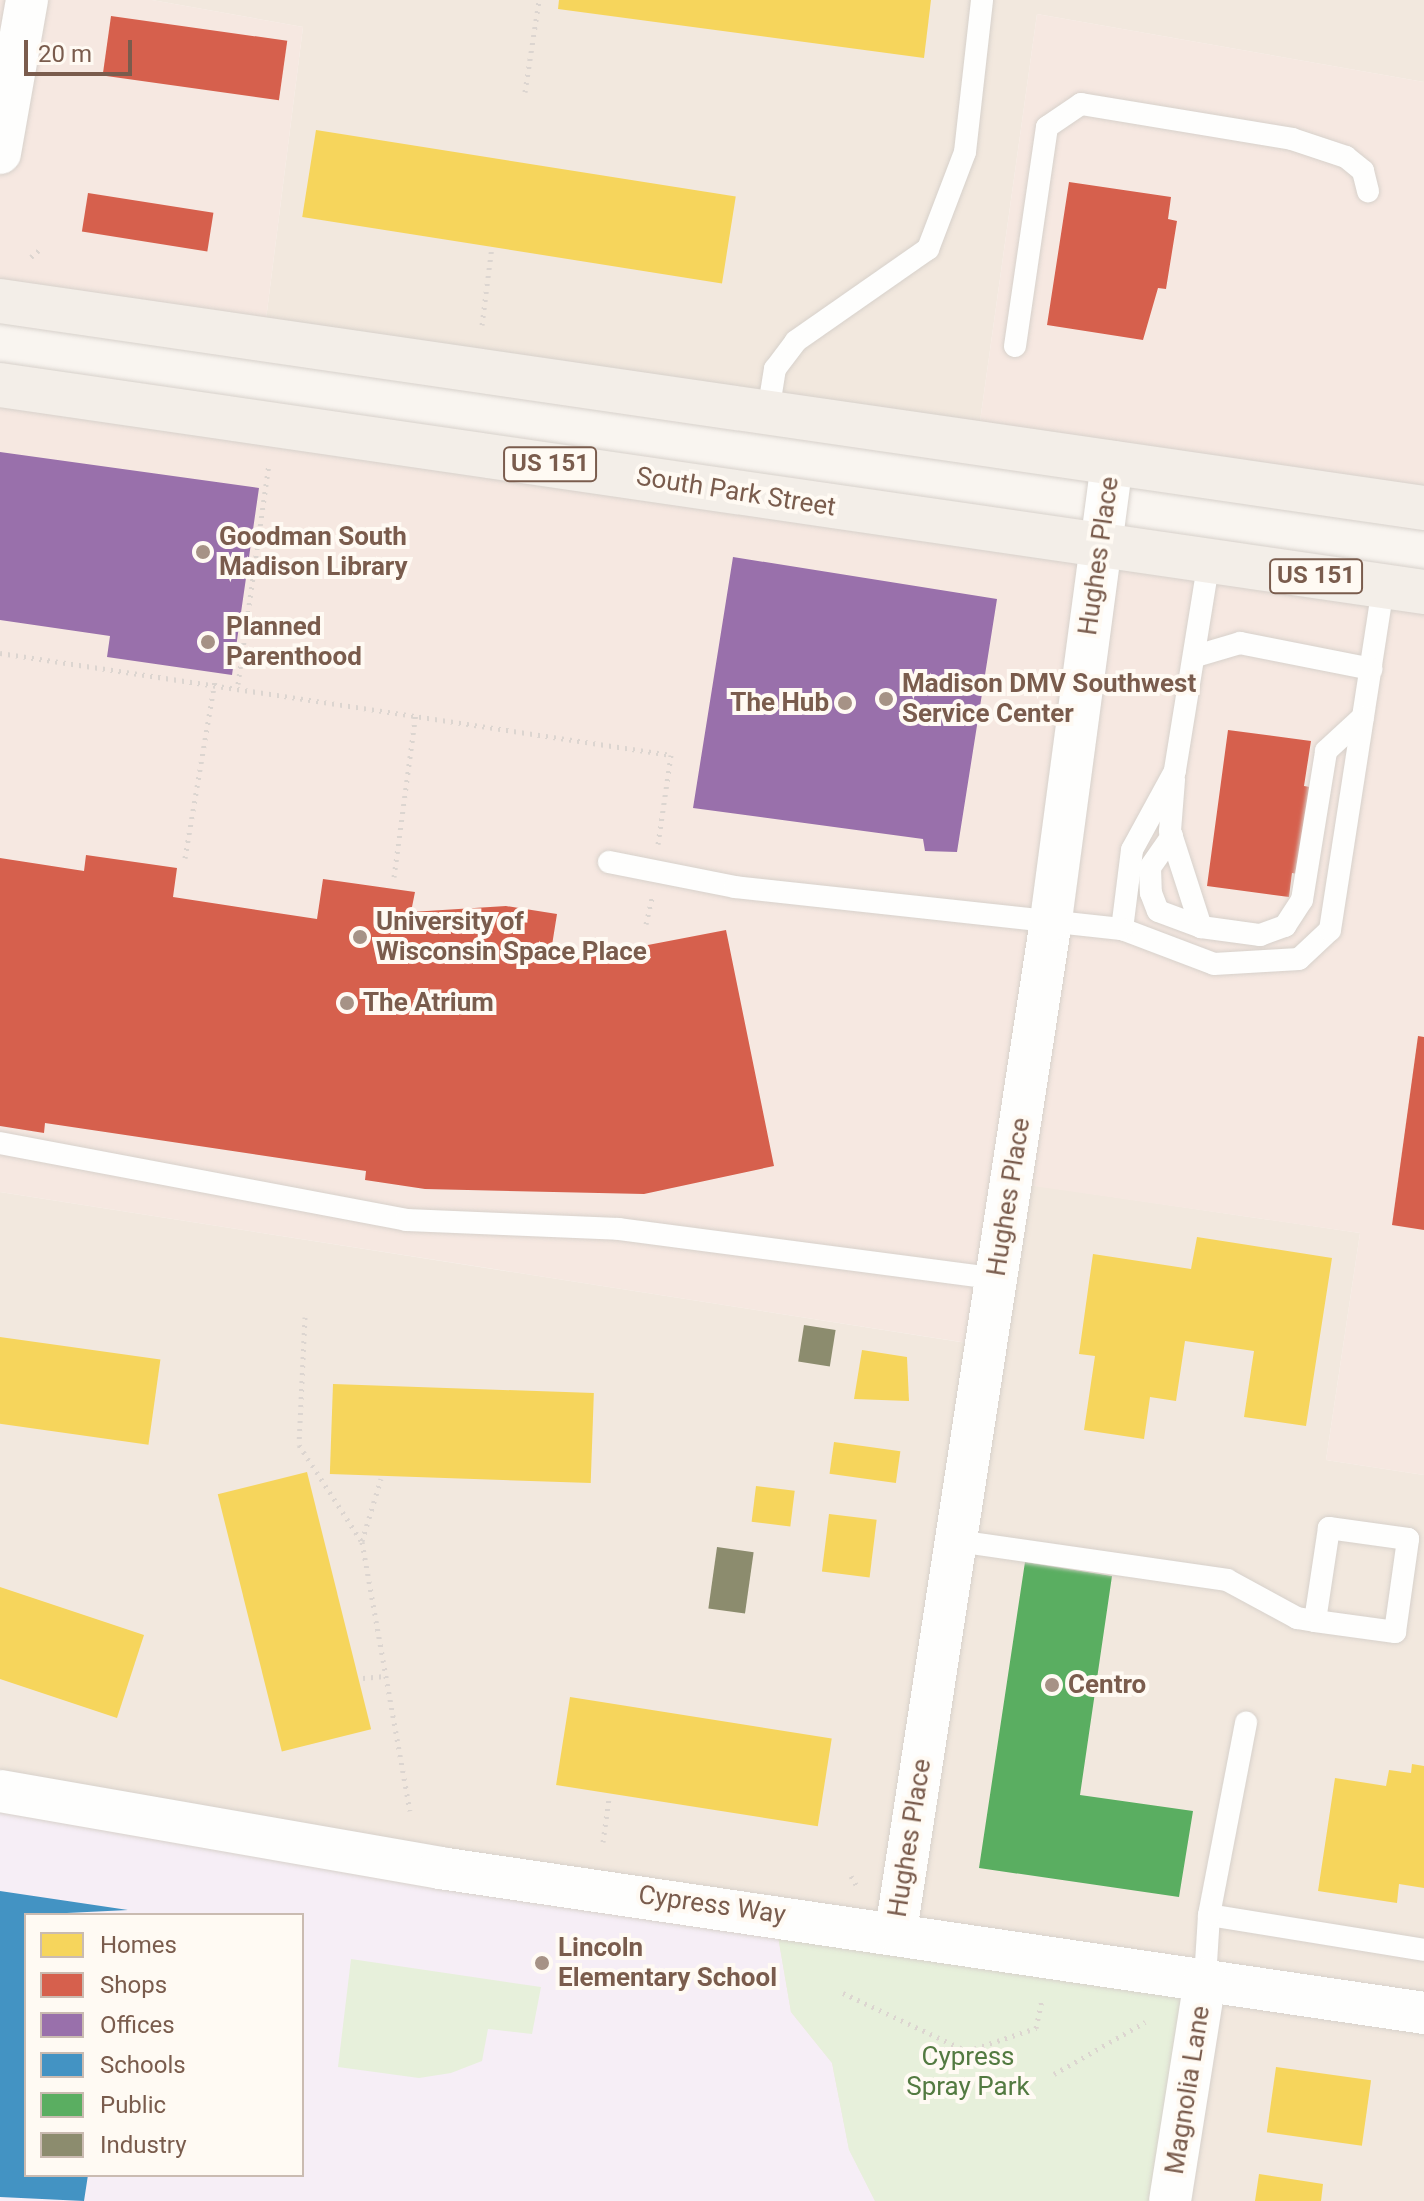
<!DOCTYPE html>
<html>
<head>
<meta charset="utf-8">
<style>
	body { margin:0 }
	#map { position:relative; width:1424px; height:2201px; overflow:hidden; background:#f9f5f0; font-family:Roboto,sans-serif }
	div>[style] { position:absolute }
	.residential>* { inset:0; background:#f2e8de }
	.commercial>* { inset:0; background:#f6e8e1 }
	.education>* { inset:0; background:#f6eef6 }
	.green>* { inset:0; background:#e7f0db }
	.homes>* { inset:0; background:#f6d55c; transform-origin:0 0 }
	.shops>* { inset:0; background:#d6604d; transform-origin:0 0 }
	.offices>* { inset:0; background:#9970ab }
	.schools>* { inset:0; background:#4393c3 }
	.public>* { inset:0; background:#5aae61 }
	.industry>* { inset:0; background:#8c8c6e; transform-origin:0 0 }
	.path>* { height:5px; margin-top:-2.5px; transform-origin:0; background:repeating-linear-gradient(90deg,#dcd5d0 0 2px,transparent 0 8px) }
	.roads { filter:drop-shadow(0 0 2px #d7d1cb) drop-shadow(0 0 2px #d7d1cb) }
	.service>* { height:22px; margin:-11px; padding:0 11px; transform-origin:11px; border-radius:11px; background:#fefefd }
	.minor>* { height:42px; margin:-21px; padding:0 21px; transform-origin:21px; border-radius:21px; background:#fefefd }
	.primary>* { height:44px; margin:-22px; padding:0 22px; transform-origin:22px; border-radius:22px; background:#f3eee8 }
	.dots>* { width:22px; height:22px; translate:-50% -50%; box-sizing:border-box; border:4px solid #fffaf3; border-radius:50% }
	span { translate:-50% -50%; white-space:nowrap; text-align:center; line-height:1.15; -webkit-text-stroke:8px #fffaf3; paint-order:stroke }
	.shield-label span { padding:2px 6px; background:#fffaf3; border:2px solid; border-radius:6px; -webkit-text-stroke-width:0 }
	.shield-label { font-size:24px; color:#7a5c4d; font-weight:700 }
	.street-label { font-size:26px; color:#7a5c4d }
	.poi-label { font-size:26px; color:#7a5c4d; font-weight:700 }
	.left { translate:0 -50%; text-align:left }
	.right { translate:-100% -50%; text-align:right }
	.park-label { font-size:26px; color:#537a41 }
	.legend { position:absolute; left:24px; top:1913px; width:280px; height:264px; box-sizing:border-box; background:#fffaf3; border:2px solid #cabbb1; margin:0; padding:10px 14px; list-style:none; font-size:24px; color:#7a5c4d }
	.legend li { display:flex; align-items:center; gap:16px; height:40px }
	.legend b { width:40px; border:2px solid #cabbb1 }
	.scale { position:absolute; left:24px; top:40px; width:108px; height:36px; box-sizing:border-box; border:4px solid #7a5c4d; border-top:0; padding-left:10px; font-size:24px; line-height:28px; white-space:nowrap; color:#7a5c4d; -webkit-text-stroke:6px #fffaf3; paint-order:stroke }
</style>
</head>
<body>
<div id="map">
	<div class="residential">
		<i style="clip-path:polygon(152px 0,1424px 0,1424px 82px,1037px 14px,977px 443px,263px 343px,303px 27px)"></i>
		<i style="clip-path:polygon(evenodd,1011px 1182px,1360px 1233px,1326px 1460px,1424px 1475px,1424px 2201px,0 2201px,0 1192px,986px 1346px,1011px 1182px,26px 1915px,302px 1915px,302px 2175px,26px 2175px,26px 1915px)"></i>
	</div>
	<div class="commercial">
		<i style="clip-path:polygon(0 0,152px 0,303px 27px,263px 343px,0 301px)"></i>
		<i style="clip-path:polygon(1037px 14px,1424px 82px,1424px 508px,977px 443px)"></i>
		<i style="clip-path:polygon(0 385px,1424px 592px,1424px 1475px,1326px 1460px,1360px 1233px,1012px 1183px,987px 1346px,0 1192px)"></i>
	</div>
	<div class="education">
		<i style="clip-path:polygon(evenodd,0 1791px,774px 1913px,791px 2012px,832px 2063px,849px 2149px,875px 2201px,0 2201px,0 1791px,26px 1915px,302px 1915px,302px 2175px,26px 2175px,26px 1915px)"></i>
	</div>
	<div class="green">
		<i style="clip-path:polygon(774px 1913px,1205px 1979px,1170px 2201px,875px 2201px,849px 2150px,832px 2063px,791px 2012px)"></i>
		<i style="clip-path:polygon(351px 1959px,541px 1987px,532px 2034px,488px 2029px,482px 2061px,451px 2073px,419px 2078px,338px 2067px)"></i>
	</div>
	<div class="homes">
		<i style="clip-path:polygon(559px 0,931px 0,924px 58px,558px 9px)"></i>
		<i style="left:316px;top:130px;width:425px;height:88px;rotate:9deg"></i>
		<i style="clip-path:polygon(1197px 1237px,1332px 1258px,1306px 1426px,1244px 1417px,1254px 1351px,1185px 1341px,1176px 1401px,1150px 1397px,1144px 1439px,1084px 1430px,1095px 1356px,1079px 1354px,1093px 1254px,1191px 1269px)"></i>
		<i style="left:0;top:1337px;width:162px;height:86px;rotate:8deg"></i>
		<i style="clip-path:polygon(862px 1350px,907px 1357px,909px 1401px,854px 1399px)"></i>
		<i style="left:333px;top:1384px;width:261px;height:90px;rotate:2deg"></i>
		<i style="left:834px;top:1442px;width:67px;height:32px;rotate:8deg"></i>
		<i style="left:307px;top:1472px;width:265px;height:92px;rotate:76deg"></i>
		<i style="left:756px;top:1486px;width:39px;height:36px;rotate:7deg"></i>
		<i style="left:829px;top:1514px;width:48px;height:58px;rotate:7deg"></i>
		<i style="clip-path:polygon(0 1587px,144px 1635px,117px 1718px,0 1679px)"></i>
		<i style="left:570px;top:1697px;width:265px;height:89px;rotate:9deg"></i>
		<i style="clip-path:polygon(1412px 1764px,1424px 1766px,1424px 1888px,1399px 1884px,1397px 1903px,1318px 1891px,1335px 1778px,1386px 1786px,1389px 1770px,1411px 1773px)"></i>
		<i style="left:1276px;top:2067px;width:96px;height:66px;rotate:8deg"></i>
		<i style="clip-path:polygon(1259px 2174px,1323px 2184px,1321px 2201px,1255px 2201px)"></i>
	</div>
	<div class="shops">
		<i style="left:111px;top:16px;width:178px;height:60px;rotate:8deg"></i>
		<i style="clip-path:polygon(1069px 182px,1171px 197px,1168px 219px,1177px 221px,1166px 289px,1158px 288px,1143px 340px,1047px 325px)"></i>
		<i style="left:88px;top:193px;width:127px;height:39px;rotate:9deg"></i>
		<i style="clip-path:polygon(1228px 730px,1311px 741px,1304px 786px,1315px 788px,1303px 875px,1292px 873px,1289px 897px,1207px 886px)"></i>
		<i style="clip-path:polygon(86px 855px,177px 868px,173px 897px,317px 919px,323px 879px,415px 892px,411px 912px,506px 906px,557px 914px,549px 964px,726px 930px,774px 1166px,644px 1194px,425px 1189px,365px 1180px,366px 1171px,45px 1123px,44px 1133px,0 1126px,0 858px,84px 871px)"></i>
		<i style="clip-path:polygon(1418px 1036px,1424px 1037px,1424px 1230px,1392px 1225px)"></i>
	</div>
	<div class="offices">
		<i style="clip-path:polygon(0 452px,259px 488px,232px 675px,107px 657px,110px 636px,0 620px)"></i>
		<i style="clip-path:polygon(733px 557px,997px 599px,957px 852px,925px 851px,923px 839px,693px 808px)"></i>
	</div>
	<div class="schools">
		<i style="clip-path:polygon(0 1891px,128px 1910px,26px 1915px,26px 2175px,88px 2175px,84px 2201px,0 2197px)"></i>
	</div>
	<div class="public">
		<i style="clip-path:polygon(1025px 1562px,1112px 1576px,1080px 1795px,1193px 1811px,1179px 1897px,979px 1868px)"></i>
	</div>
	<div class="industry">
		<i style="left:804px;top:1325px;width:32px;height:37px;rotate:9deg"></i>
		<i style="left:717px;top:1547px;width:37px;height:62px;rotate:8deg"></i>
	</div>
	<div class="path">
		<i style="left:525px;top:92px;width:93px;rotate:-81.3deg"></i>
		<i style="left:31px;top:257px;width:11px;rotate:-41deg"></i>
		<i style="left:482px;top:325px;width:80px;rotate:-82.8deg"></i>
		<i style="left:0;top:653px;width:679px;rotate:8.64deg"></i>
		<i style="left:671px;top:755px;width:90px;rotate:98.3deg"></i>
		<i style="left:238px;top:684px;width:223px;rotate:-82deg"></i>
		<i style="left:185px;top:858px;width:180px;rotate:-80.4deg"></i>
		<i style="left:394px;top:877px;width:166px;rotate:-82.4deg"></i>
		<i style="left:646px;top:924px;width:27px;rotate:-77deg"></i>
		<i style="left:305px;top:1317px;width:128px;rotate:92.7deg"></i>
		<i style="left:299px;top:1445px;width:116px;rotate:57deg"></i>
		<i style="left:362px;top:1542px;width:273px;rotate:79.9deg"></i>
		<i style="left:362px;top:1541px;width:65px;rotate:-73deg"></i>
		<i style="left:363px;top:1678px;width:22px;rotate:-5deg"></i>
		<i style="left:603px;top:1842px;width:44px;rotate:-82.2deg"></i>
		<i style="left:851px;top:1876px;width:14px;rotate:60deg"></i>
		<i style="left:843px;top:1993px;width:137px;rotate:25.1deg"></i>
		<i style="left:967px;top:2051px;width:73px;rotate:-18.4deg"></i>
		<i style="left:1036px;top:2028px;width:29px;rotate:-78deg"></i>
		<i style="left:1054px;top:2074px;width:105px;rotate:-29.7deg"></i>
	</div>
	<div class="roads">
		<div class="service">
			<i style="left:1015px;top:346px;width:221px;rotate:-81.7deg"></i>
			<i style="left:1047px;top:127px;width:41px;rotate:-34.1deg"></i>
			<i style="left:1081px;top:104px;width:214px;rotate:9.4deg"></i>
			<i style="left:1292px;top:139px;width:57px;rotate:18.4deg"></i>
			<i style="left:1346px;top:157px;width:22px;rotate:39deg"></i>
			<i style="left:1363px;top:171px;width:21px;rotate:76deg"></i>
			<i style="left:768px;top:412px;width:44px;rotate:-80.8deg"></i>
			<i style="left:775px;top:369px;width:35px;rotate:-53deg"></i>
			<i style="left:796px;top:341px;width:161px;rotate:-34.9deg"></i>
			<i style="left:928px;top:249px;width:104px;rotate:-69.1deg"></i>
			<i style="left:965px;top:152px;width:153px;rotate:-83.6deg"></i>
			<i style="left:1209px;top:560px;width:214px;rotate:99.2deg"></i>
			<i style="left:1175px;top:771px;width:90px;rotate:118.6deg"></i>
			<i style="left:1132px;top:850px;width:80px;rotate:97.2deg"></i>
			<i style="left:1122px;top:929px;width:98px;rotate:20.8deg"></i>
			<i style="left:1214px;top:964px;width:85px;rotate:-3.4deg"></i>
			<i style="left:1299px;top:959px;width:42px;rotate:-43.1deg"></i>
			<i style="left:1330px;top:930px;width:348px;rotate:-81.2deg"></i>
			<i style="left:1196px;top:656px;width:46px;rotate:-16.5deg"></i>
			<i style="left:1240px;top:643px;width:134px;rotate:11.2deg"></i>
			<i style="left:1174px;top:780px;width:51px;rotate:94.5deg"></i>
			<i style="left:1170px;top:831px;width:101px;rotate:72.1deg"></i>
			<i style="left:1201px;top:927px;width:60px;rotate:7.7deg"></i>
			<i style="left:1260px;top:935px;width:27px;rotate:-20deg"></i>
			<i style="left:1285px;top:926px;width:31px;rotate:-57deg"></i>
			<i style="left:1302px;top:900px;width:151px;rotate:-80.8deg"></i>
			<i style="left:1326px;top:751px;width:50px;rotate:-42.6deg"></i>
			<i style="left:1172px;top:836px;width:39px;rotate:125deg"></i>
			<i style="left:1150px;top:868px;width:25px;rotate:88deg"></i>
			<i style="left:1151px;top:893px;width:19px;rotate:69deg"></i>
			<i style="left:1158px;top:911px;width:46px;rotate:20.4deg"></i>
			<i style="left:609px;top:862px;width:128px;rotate:11.2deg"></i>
			<i style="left:735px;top:887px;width:389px;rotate:6.2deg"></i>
			<i style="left:0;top:1143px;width:413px;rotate:10.7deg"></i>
			<i style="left:406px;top:1220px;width:213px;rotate:2.4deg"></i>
			<i style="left:619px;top:1229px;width:381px;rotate:7.5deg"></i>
			<i style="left:957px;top:1541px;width:273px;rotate:8.2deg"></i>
			<i style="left:1227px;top:1580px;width:80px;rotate:28.5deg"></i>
			<i style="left:1297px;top:1618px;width:18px;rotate:9deg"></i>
			<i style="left:1315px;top:1621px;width:81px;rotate:7.8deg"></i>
			<i style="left:1395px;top:1632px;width:94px;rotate:-82deg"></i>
			<i style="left:1408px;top:1539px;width:80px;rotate:-172.1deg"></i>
			<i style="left:1329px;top:1528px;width:94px;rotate:98.6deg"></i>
			<i style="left:1209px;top:1915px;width:218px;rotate:9.2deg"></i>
			<i style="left:1205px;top:1979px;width:64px;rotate:-86.4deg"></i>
			<i style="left:1209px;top:1915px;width:196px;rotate:-79.1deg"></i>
		</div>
		<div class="minor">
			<i style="left:0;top:153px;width:155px;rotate:-80deg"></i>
			<i style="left:0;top:1791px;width:447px;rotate:9.9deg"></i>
			<i style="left:440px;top:1868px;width:995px;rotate:8.38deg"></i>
			<i style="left:896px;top:1931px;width:1023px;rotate:-81.28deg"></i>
			<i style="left:1051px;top:920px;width:462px;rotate:-82.4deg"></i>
			<i style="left:1170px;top:2201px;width:225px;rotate:-81deg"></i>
		</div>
		<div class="primary">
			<i style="left:0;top:301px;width:1439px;rotate:8.27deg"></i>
			<i style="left:0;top:385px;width:1439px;rotate:8.27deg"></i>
		</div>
	</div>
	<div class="dots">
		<i style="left:203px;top:552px;background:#a69286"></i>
		<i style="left:208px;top:642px;background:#a69286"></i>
		<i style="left:886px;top:699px;background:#a69286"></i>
		<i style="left:845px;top:703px;background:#a69286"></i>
		<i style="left:360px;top:937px;background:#a69286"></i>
		<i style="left:347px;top:1003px;background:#a69286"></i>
		<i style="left:1052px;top:1685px;background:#a69286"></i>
		<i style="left:542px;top:1963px;background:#a69286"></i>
	</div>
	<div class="shield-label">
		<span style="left:550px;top:464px">US 151</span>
		<span style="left:1316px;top:576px">US 151</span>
	</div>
	<div class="street-label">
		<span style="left:736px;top:492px;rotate:9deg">South Park Street</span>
		<span style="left:1099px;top:556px;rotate:-82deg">Hughes Place</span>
		<span style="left:1009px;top:1197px;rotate:-81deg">Hughes Place</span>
		<span style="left:910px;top:1838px;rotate:-81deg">Hughes Place</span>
		<span style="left:712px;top:1905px;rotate:8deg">Cypress Way</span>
		<span style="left:1188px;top:2090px;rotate:-81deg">Magnolia Lane</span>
	</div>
	<div class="poi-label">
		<span class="left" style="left:219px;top:552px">Goodman South<br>Madison Library</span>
		<span class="left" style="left:226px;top:642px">Planned<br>Parenthood</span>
		<span class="left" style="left:902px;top:699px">Madison DMV Southwest<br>Service Center</span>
		<span class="right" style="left:829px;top:703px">The Hub</span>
		<span class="left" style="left:376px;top:937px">University of<br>Wisconsin Space Place</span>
		<span class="left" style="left:363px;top:1003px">The Atrium</span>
		<span class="left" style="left:1068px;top:1685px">Centro</span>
		<span class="left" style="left:558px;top:1963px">Lincoln<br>Elementary School</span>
	</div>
	<div class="park-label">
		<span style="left:968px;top:2072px">Cypress<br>Spray Park</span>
	</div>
	<ul class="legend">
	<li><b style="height:22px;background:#f6d55c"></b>Homes</li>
	<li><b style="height:22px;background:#d6604d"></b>Shops</li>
	<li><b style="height:22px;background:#9970ab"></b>Offices</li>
	<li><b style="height:22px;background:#4393c3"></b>Schools</li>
	<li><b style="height:22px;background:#5aae61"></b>Public</li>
	<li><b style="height:22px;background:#8c8c6e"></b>Industry</li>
	</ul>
	<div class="scale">20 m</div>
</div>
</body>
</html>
